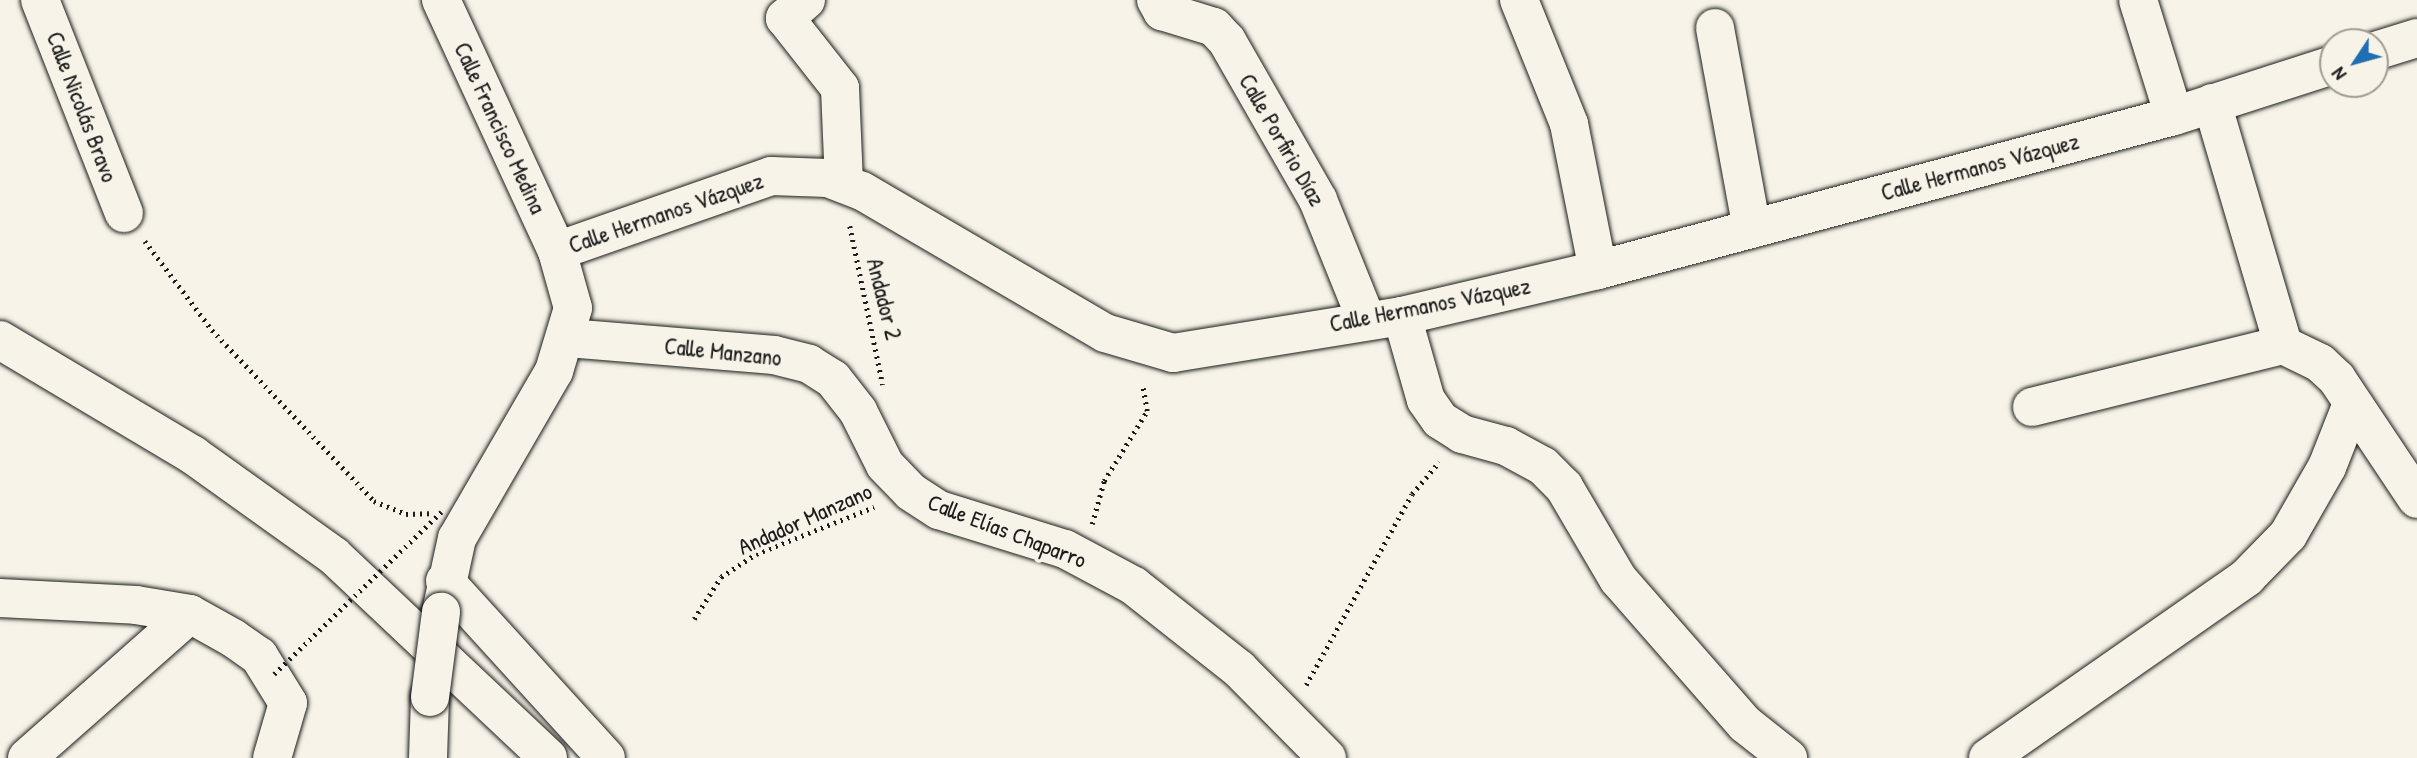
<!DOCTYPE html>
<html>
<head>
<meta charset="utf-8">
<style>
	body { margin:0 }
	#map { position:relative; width:2417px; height:758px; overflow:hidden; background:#f7f3e8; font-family:"Patrick Hand",sans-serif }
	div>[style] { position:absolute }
	.path>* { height:4.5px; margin-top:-2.25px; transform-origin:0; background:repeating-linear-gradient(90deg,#1c1c1c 0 2px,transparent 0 7px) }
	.roads { filter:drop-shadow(0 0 2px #1c1c1c) drop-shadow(0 0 2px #1c1c1c) }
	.minor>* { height:38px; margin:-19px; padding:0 19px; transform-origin:19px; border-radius:19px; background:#f7f3e8 }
	.path-bridge>* { height:4.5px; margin-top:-2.25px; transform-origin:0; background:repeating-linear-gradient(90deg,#1c1c1c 0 2px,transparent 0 7px) }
	.bridges { filter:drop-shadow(0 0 2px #1c1c1c) drop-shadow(0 0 2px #1c1c1c) }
	.minor-bridge>* { height:38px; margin:-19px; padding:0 19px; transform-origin:19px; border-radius:19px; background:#f7f3e8 }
	span { translate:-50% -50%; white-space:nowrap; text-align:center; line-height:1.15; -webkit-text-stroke:7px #f7f3e8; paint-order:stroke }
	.street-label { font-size:23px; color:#1c1c1c }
	.north { position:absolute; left:2319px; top:28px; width:70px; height:70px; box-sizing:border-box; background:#f7f3e8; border:2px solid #9f9d96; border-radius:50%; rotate:234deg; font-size:19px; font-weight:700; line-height:28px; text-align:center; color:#1c1c1c }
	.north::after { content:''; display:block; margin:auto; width:24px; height:32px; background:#1f6fb2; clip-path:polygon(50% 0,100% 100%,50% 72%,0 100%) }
</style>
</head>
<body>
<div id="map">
	<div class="path">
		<i style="left:850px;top:226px;width:162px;rotate:78.3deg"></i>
		<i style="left:145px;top:241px;width:111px;rotate:53deg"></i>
		<i style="left:212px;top:330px;width:236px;rotate:46.5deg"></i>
		<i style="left:374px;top:501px;width:35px;rotate:22deg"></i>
		<i style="left:406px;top:514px;width:23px;rotate:-2deg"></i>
		<i style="left:1092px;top:524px;width:45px;rotate:-74.4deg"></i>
		<i style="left:1104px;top:481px;width:82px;rotate:-58.4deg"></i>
		<i style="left:1147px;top:411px;width:27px;rotate:-100deg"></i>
		<i style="left:694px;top:619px;width:50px;rotate:-57.3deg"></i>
		<i style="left:721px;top:577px;width:42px;rotate:-33.3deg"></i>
		<i style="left:756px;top:554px;width:127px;rotate:-21.7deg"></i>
		<i style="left:1306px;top:685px;width:218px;rotate:-61deg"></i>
		<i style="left:1412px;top:494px;width:42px;rotate:-49.8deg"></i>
	</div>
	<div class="roads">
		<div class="minor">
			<i style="left:40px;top:0;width:229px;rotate:68.5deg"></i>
			<i style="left:441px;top:0;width:277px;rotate:65.2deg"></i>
			<i style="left:557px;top:251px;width:59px;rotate:74.3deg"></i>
			<i style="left:573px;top:308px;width:66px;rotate:106.8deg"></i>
			<i style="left:554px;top:371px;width:193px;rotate:120.1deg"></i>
			<i style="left:457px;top:538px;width:76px;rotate:102.2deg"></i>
			<i style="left:806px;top:0;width:28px;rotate:139deg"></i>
			<i style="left:785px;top:18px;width:89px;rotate:51.8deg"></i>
			<i style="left:840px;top:88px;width:96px;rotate:87.6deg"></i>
			<i style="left:1156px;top:0;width:13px;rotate:61deg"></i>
			<i style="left:1162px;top:11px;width:54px;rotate:17.1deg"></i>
			<i style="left:1214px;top:27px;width:19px;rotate:47deg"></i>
			<i style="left:1227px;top:41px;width:183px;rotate:60.2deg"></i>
			<i style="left:1318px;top:200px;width:128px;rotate:68deg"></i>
			<i style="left:1519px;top:0;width:134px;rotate:68deg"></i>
			<i style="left:1569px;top:124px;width:149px;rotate:78.8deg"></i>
			<i style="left:2138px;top:0;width:121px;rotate:72.8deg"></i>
			<i style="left:1715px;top:28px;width:204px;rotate:79.6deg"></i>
			<i style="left:2375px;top:51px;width:44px;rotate:-17.2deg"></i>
			<i style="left:2212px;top:103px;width:252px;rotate:73.6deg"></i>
			<i style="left:2283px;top:345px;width:41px;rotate:25.9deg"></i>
			<i style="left:2320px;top:363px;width:23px;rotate:43deg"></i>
			<i style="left:2337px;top:379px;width:144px;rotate:56.3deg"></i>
			<i style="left:557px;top:251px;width:227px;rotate:-19.3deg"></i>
			<i style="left:771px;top:176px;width:57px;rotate:2deg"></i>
			<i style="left:828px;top:178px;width:36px;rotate:21deg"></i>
			<i style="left:862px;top:191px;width:281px;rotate:30.3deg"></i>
			<i style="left:1105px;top:333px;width:71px;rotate:16.4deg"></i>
			<i style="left:1173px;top:353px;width:232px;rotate:-9.2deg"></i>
			<i style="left:1402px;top:316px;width:201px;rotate:-13.2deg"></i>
			<i style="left:1598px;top:270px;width:596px;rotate:-14.97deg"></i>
			<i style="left:2174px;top:116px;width:167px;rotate:-17.8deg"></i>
			<i style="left:1402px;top:316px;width:87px;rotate:74.1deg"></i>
			<i style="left:1426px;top:400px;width:24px;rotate:55deg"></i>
			<i style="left:1440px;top:420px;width:26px;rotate:32deg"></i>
			<i style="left:1462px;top:434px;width:46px;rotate:15.3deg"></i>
			<i style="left:1506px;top:446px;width:42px;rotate:28.4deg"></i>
			<i style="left:1543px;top:466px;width:30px;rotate:45deg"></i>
			<i style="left:1564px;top:487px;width:107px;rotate:59.6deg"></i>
			<i style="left:1618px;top:579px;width:193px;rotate:48.8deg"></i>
			<i style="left:1745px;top:724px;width:55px;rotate:38.3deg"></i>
			<i style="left:568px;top:338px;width:207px;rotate:4.7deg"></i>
			<i style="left:774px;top:355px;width:36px;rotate:14deg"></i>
			<i style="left:809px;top:364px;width:28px;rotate:32deg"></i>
			<i style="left:833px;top:379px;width:41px;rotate:52deg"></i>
			<i style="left:858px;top:411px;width:60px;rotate:63.4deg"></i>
			<i style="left:885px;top:465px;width:37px;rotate:46deg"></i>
			<i style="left:911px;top:492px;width:33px;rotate:33deg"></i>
			<i style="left:939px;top:510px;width:132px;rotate:17.2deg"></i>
			<i style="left:1065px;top:549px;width:78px;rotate:28.2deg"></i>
			<i style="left:1134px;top:586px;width:134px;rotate:38.3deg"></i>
			<i style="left:1239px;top:669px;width:125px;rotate:45.3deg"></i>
			<i style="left:0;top:340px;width:225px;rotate:30.8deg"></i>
			<i style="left:193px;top:455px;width:173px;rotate:35.6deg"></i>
			<i style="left:334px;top:556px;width:294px;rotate:43.3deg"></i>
			<i style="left:2032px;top:407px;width:259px;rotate:-13.9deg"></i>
			<i style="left:445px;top:581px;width:239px;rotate:47.7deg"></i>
			<i style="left:0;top:598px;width:136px;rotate:2.9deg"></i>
			<i style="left:136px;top:605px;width:55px;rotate:9.5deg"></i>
			<i style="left:190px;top:614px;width:49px;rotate:29.2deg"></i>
			<i style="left:233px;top:638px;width:32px;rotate:35deg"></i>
			<i style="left:259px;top:656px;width:55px;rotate:58.3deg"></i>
			<i style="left:288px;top:703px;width:57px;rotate:106.2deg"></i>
			<i style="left:27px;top:758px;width:217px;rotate:-41.5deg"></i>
			<i style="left:428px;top:758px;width:61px;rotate:-88.1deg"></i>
			<i style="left:1988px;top:758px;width:316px;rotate:-34.9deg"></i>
			<i style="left:2247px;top:577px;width:59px;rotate:-45.7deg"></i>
			<i style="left:2288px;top:535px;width:78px;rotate:-60.2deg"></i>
			<i style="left:2327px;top:467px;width:66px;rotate:-68.5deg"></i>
		</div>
	</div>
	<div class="path-bridge">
		<i style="left:274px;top:674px;width:233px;rotate:-44.1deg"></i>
	</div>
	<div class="bridges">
		<div class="minor-bridge">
			<i style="left:430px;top:697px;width:86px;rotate:-82.6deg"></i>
		</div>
	</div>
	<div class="street-label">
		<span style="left:82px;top:107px;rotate:69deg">Calle Nicolás Bravo</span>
		<span style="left:500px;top:128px;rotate:65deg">Calle Francisco Medina</span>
		<span style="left:1282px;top:140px;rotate:60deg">Calle Porfirio Díaz</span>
		<span style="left:1980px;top:167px;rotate:-15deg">Calle Hermanos Vázquez</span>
		<span style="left:666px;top:213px;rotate:-19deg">Calle Hermanos Vázquez</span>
		<span style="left:884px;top:299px;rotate:76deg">Andador 2</span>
		<span style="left:1430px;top:305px;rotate:-11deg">Calle Hermanos Vázquez</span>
		<span style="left:723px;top:352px;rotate:6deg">Calle Manzano</span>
		<span style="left:805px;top:519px;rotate:-24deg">Andador Manzano</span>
		<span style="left:1007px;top:531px;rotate:21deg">Calle Elías Chaparro</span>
	</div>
	<div class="north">N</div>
</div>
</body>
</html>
